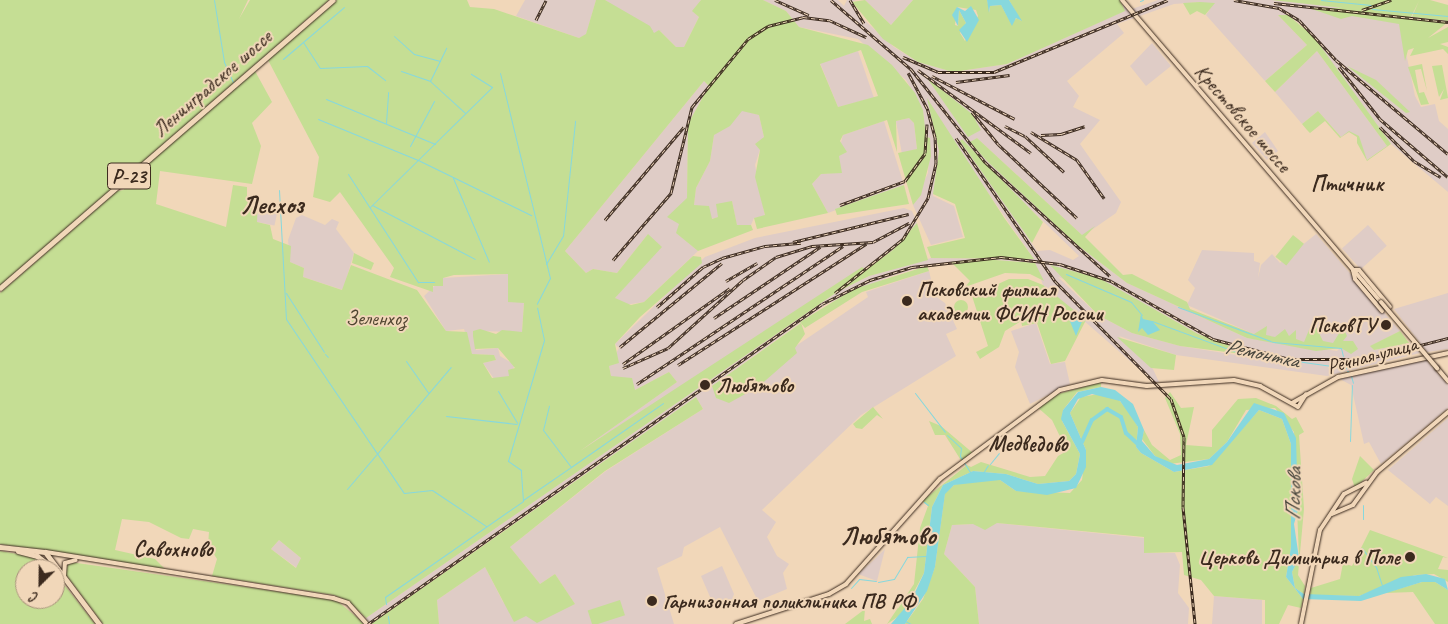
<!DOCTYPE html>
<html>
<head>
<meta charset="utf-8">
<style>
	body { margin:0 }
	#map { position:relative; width:1448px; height:624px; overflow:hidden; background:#f1d7b9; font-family:Caveat,sans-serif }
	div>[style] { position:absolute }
	.built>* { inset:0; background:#dfccc6; transform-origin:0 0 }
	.green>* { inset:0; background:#c5de94; transform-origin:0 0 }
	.round { border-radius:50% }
	.water>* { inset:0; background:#87d8dd }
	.stream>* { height:1px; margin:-0.5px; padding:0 0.5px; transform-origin:0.5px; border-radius:0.5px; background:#87d8dd }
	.river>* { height:4px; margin:-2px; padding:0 2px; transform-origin:2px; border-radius:2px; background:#87d8dd }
	.roads { filter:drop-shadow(0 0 1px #3b2a1e) drop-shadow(0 0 1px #3b2a1e) }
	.major>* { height:4px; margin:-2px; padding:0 2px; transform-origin:2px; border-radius:2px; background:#f1d7b9 }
	.highway>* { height:5px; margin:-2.5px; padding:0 2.5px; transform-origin:2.5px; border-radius:2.5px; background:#f1d7b9 }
	.rail>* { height:3px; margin-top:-1.5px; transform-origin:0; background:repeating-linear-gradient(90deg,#f1d7b9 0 4px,#3b2a1e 0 8px); box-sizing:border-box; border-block:1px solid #3b2a1e }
	.bridges { filter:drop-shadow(0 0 1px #3b2a1e) drop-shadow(0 0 1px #3b2a1e) }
	.major-bridge>* { height:4px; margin:-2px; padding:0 2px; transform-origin:2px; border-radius:2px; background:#f1d7b9 }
	.dots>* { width:14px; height:14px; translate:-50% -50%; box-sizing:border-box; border:2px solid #f1d7b9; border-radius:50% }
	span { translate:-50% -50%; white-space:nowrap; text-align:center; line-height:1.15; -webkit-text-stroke:4px #f1d7b9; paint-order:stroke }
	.shield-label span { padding:1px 4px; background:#f1d7b9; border:1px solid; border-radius:4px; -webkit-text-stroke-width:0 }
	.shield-label { font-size:20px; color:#3b2a1e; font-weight:700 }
	.street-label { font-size:21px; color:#3b2a1e }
	.poi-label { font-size:21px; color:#3b2a1e; font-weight:700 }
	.left { translate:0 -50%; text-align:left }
	.right { translate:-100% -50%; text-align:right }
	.park-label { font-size:21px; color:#504530 }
	.neighbourhood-label { font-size:22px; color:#3b2a1e; font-weight:700 }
	.water-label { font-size:22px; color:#46443b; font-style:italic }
	.district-label { font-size:26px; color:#3b2a1e; font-weight:700 }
	.north { position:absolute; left:15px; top:559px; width:50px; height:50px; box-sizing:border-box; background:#f1d7b9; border:1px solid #a8927b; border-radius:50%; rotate:203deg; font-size:14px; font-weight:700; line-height:20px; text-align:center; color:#3b2a1e }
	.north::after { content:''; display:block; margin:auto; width:18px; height:22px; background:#3b2a1e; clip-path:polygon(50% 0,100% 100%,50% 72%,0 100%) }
</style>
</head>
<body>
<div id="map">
	<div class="built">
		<i style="clip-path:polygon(525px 0,596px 0,586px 35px,579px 38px,516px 16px)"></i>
		<i style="clip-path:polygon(605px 0,701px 0,693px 11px,699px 17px,684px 47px,676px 47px,659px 30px,654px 34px)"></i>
		<i style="clip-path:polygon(evenodd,763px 0,838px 0,844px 6px,847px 0,856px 0,852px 2px,862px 18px,894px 47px,918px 62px,953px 72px,1007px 64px,1124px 11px,1123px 3px,1129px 10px,1158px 0,1272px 0,1369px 7px,1371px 11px,1448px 20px,1448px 24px,1309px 9px,1399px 20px,1415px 96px,1421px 107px,1435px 104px,1439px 121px,1448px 129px,1448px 192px,1391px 144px,1304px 27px,1288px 15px,1278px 15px,1307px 45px,1265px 81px,1206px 15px,1210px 9px,1200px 2px,1174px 4px,1117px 24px,1124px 33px,1067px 81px,1079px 96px,1073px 107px,1100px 120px,1080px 144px,1121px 202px,1116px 213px,1083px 236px,977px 138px,970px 143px,1076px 244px,1127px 283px,1247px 338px,1337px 351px,1340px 348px,1254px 334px,1187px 305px,1195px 288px,1188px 280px,1202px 250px,1254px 253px,1254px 261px,1260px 263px,1258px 278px,1261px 265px,1272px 254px,1280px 263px,1316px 234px,1400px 331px,1371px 346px,1374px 350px,1411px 343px,1420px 353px,1327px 376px,1176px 355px,1119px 336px,1153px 369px,1159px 382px,1154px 382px,1043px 285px,1035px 263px,982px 259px,932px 264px,889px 277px,825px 305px,712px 386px,718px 399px,868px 297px,866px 292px,929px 271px,935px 296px,945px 303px,957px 329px,946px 334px,956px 356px,861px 415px,762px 510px,776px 522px,767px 537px,777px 556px,789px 564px,783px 573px,787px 589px,758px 601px,720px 527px,684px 547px,682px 556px,657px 568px,674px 624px,439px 624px,437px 600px,485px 567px,503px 602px,526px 616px,575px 604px,555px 574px,540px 584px,510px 547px,606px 471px,703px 409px,696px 397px,370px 624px,366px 618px,837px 292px,869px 276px,931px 258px,1034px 259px,930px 109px,939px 151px,933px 196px,954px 206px,963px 237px,931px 245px,913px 205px,928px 173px,930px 138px,925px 137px,923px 110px,906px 80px,858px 39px,799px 27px,786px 11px,763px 0,962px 139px,979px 159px,1079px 256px,1073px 260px,1050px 250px,1037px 251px,962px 139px,763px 0,1058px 277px,1156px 310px,1198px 334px,1254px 354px,1255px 358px,1180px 346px,1132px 333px,1098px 315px,1058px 277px)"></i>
		<i style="clip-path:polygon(865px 0,913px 0,891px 25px)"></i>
		<i style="clip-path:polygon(1152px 43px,1171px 66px,1146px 86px,1130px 66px)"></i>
		<i style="clip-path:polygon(858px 51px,874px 98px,838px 107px,820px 63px)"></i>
		<i style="clip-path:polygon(1317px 51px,1387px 146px,1367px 160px,1358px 136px,1349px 132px,1341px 137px,1318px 111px,1302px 124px,1275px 92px)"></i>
		<i style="clip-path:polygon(704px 81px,709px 86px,688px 124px,687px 198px,677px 233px,698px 251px,644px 302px,624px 305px,615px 298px,626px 285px,648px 234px,617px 273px,593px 269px,586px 273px,565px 251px)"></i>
		<i style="clip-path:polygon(742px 110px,759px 115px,764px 137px,755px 165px,765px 216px,754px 218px,751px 225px,737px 226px,732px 201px,719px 217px,711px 219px,705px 209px,694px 205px,696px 188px,710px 161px,714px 135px)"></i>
		<i style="clip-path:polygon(909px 118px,914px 123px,917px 149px,902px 154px,896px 121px)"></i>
		<i style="clip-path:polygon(884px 121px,904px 185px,828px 213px,812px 184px,821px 174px,833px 173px,843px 135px)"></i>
		<i style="clip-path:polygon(1265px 132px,1278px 151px,1267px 160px,1252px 143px)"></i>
		<i style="left:259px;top:207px;width:19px;height:15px;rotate:12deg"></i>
		<i style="clip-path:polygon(904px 208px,912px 211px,917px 223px,893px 250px,580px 451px,677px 382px,669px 372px,635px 390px,611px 376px,609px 366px,619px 348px,615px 344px,705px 257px,755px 238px)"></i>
		<i style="clip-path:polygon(302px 215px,325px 225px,332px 219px,339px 222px,336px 229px,354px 253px,343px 290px,303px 277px,304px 268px,290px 262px,288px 240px,296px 218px)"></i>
		<i style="left:1368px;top:225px;width:28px;height:35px;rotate:48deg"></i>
		<i style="clip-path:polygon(508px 274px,524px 302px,522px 332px,473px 331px,476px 350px,498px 348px,500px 356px,515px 365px,509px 376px,495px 380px,483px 363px,496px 360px,494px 355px,472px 354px,464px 329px,446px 331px,424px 296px,443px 278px)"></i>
		<i style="clip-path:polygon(1448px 293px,1448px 349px,1427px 352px,1394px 309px)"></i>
		<i style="clip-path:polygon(1036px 323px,1050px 364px,1065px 362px,1070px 384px,1030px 404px,1015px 367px,1019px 352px,1011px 331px)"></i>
		<i style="clip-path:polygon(1426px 360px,1448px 385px,1448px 408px,1381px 464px,1369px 442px,1364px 444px,1351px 385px,1338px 378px)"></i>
		<i style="clip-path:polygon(1448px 418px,1448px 506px,1436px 497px,1430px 504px,1388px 470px)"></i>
		<i style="clip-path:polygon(997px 523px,1145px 538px,1144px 553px,1175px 553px,1180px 565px,1178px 593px,1189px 608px,1188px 624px,979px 624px,975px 587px,944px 554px,952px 525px)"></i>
		<i style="clip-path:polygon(279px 540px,301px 558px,297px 568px,271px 549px)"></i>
		<i style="clip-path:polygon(885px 549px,877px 581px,858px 574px,875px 559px)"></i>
		<i style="clip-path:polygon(722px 566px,734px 594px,731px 602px,714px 606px,701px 576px)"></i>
		<i style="clip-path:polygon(1214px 596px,1262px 600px,1262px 624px,1212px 624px)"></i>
	</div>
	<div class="green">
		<i style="clip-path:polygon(0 0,248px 0,239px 19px,250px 0,329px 0,0 287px)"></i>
		<i style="clip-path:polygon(evenodd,337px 0,467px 0,470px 7px,494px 9px,579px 38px,586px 34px,596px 0,605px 0,650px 26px,654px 33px,659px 30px,676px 47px,684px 47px,699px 17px,692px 11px,701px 0,763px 0,786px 11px,799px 27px,868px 45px,892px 65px,915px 93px,923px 110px,926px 137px,930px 138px,931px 156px,921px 195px,913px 205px,898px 153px,917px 149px,914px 123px,909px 118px,896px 121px,897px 152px,887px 120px,843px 135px,840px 141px,847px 152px,839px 156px,842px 173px,821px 174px,812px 184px,828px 213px,757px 229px,754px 218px,765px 215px,755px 177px,760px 150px,755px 144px,764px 137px,759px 115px,742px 111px,730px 126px,714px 135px,710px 161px,696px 188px,694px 205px,709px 206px,712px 219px,718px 217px,716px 204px,732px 201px,737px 225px,751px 225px,753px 230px,698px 251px,676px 233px,679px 224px,667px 217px,687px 198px,688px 124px,709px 86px,704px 81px,565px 251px,586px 273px,593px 269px,617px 273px,648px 234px,662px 247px,615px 298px,631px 305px,644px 302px,693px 256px,701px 257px,702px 263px,640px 317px,615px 344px,619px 363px,609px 366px,611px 376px,632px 378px,635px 390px,669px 372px,677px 382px,580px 451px,862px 267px,866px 270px,893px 250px,917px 223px,928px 260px,869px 276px,837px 292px,366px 618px,349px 602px,334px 595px,212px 576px,217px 559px,208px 545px,209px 532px,193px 529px,189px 539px,181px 538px,149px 522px,122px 519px,115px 550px,155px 559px,166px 570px,0 544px,0 293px,117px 191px,124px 190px,124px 184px,255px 71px,272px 102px,252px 123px,261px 146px,252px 184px,160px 171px,156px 204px,226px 227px,233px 185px,247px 187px,247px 196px,258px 198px,257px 222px,270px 225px,273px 239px,291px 246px,290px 262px,304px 268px,303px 277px,342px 290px,351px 265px,417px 290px,446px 331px,467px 332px,472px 354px,494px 355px,496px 360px,483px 363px,492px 378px,509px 376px,508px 370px,515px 368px,498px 348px,475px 349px,473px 336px,473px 331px,480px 329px,496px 334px,502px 330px,522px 332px,524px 303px,508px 302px,508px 274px,454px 275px,443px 278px,443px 286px,433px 286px,433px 292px,390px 277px,394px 268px,340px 192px,330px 202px,313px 197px,319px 157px,268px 60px,337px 0,861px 50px,878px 96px,838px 107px,820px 64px,861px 50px,337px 0,279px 540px,301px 558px,296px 568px,271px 549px,279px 540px)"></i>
		<i style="clip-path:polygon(evenodd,865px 0,891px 25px,913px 0,987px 0,990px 13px,990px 6px,1001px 5px,1011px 23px,1017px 18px,1021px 21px,1009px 0,1120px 0,1125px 11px,1007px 64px,953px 72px,918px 62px,883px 39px,852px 2px,865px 0,957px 7px,976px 10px,978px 16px,965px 41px,960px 33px,966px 23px,959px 10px,958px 26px,955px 25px,957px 7px)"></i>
		<i style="clip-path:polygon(1272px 0,1430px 0,1448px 5px,1448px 21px,1412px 17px,1419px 1px,1411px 17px,1403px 17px,1448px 22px,1428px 38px,1448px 27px,1448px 42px,1440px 44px,1448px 47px,1448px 54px,1443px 49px,1410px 56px,1414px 48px,1408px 50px,1405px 61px,1399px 24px,1352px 16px,1341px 19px,1309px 8px,1343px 8px)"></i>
		<i style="clip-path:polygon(1183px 3px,1200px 2px,1215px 3px,1205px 15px,1197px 11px,1190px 15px)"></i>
		<i style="clip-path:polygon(1278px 15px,1288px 15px,1314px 37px,1391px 144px,1367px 161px,1357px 143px,1357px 137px,1349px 132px,1340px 138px,1325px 121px,1310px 133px,1307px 130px,1302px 124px,1318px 111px,1341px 137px,1349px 131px,1359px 136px,1367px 160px,1387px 146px,1317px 51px,1275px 92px,1265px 81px,1307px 45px)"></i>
		<i style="clip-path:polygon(1422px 64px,1427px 91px,1421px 69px,1415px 70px,1419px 93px,1424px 92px,1429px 104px,1421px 105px,1408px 67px)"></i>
		<i style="clip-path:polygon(1442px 65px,1448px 98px,1440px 100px,1444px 89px,1439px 97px,1432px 66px)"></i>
		<i style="clip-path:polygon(1347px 66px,1376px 80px,1410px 112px,1406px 113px)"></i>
		<i style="clip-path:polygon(927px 78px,972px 114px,981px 130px,968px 137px)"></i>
		<i style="clip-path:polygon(927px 98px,1005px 219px,1034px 259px,931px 258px,927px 247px,965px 238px,955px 204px,933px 194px,939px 151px)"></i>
		<i style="clip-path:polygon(977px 138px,1082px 235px,1095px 226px,1085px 237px,1123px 275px,1132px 274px,1187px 302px,1190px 309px,1254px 334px,1267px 326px,1266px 335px,1275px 337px,1285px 329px,1289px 336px,1296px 330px,1296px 339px,1304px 342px,1309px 330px,1316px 327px,1323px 341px,1333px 343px,1343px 327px,1347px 336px,1343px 341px,1353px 341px,1358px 349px,1351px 354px,1341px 348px,1316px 351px,1247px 338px,1127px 283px,1076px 244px,987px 161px,970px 142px)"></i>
		<i style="clip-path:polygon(962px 139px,1043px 222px,1032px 243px,960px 141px)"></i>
		<i style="clip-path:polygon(904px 185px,909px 204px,837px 215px,835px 209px)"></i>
		<i style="left:1293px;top:235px;width:14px;height:28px;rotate:39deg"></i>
		<i style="clip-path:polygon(354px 253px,374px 263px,371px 270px,352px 263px)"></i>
		<i style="clip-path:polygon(982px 259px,1035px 263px,1044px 281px,1030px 274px,1005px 273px,965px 287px,970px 281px,951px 262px)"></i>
		<i style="clip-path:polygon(1050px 265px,1099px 278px,1198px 334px,1257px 356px,1180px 346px,1132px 333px,1098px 315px)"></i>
		<i style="clip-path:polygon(927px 266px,929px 271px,862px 292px,805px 328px,800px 322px,854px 289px)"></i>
		<i style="clip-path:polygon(1009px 279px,1028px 279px,1043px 285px,1086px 320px,1065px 361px,1051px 364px,1037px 323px,1022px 326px,1021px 321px,1005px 331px,999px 347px,980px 359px,976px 352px,988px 346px,972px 296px)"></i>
		<i class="round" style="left:954px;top:300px;width:14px;height:14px"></i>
		<i style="clip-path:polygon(801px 323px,805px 334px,795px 348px,797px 353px,758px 387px,729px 403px,716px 398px,712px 386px)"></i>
		<i style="clip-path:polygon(1400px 331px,1409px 343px,1374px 350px,1370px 346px)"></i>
		<i style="clip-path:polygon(1117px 337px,1176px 355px,1174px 370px,1151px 368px)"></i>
		<i style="clip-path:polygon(1101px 382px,1101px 387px,1077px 392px,1063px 410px,1062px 421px,1080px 454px,1076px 474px,1069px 481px,1038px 484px,1006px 474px,973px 471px,943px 485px,932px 507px,924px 573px,902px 614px,887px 624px,914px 584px,920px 528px,928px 506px,922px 501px,967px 465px,971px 467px,981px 462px,1030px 477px,1045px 476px,1058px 456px,1067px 451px,1052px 420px,1036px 406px,1058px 394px)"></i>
		<i style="clip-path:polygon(1170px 392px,1181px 408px,1194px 407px,1186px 445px,1212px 447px,1212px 430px,1238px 399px,1256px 398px,1276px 406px,1292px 419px,1296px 417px,1304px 432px,1299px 435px,1304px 509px,1298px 575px,1305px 586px,1304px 594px,1295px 588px,1292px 572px,1299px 558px,1294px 432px,1275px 408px,1246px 410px,1227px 442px,1209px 459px,1169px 464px,1155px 456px,1142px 439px,1144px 430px,1152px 445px,1170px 460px,1181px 455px,1180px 434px,1165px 398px)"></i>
		<i style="clip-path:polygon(1099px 394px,1118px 399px,1129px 412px,1138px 427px,1136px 447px,1141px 453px,1174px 472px,1209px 466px,1259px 410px,1282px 419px,1291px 444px,1291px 547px,1286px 577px,1303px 599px,1301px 608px,1288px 605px,1279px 624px,1265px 624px,1265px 600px,1214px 596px,1201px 580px,1184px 575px,1182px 552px,1144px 553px,1144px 537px,997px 523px,985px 530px,973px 524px,952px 525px,944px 554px,975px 587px,979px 624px,905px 624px,923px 599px,935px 567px,945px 493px,954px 485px,980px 478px,1000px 480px,1016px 491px,1070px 493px,1082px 480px,1086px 450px,1070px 413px,1081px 397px)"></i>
		<i style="clip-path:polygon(696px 397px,703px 409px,605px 471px,510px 547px,540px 584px,555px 574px,575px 604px,537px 623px,526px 616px,514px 622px,485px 567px,437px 600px,439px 624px,371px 624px)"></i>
		<i style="clip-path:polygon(873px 407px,883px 419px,877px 415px,862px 429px,856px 428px,853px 424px)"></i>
		<i style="clip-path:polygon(929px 421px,941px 426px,974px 454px,962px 462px,945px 435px,935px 435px)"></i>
		<i style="clip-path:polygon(1360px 456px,1374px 470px,1355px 488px,1352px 479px)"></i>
		<i style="clip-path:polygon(1370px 530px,1448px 558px,1443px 557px,1438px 569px,1448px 570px,1448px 582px,1434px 574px,1415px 575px,1359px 596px,1310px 595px,1311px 588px,1340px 579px,1343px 563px,1352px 566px)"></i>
		<i style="clip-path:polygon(0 551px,35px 557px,51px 569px,25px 569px,25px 599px,55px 599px,55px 573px,95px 624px,0 624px)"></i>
		<i style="clip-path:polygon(70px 562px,336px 600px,365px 624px,103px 624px,64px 572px)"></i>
		<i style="clip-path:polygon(1422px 582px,1435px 582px,1448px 590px,1448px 624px,1435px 624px,1413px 592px,1385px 593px)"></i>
		<i style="left:620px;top:600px;width:16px;height:34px;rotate:72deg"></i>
		<i style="clip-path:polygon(865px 609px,864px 621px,870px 619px,872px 624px,845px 624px)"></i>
	</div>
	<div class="water">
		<i style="clip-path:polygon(987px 0,1009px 0,1022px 21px,1016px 18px,1012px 26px,1001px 5px,990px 6px,989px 13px)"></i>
		<i style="clip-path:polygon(971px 6px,979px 20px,967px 42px,959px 30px,966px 23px,959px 10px,958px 26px,952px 15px,957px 7px,965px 11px)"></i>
		<i style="clip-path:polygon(1073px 312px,1083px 319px,1076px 336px,1069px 319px)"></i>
		<i style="clip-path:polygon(1141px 314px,1143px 319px,1152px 321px,1160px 330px,1148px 335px,1142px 328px,1138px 332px)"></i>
		<i style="clip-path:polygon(1101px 387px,1115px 390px,1133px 404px,1144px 430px,1142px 441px,1155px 456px,1177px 465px,1209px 459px,1227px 442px,1254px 403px,1284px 413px,1296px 438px,1298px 510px,1294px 524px,1299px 558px,1292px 572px,1295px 588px,1304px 594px,1359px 596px,1401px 577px,1426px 574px,1445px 579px,1448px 590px,1435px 582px,1422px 582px,1361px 601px,1303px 599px,1286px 577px,1291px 547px,1291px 444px,1282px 419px,1259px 410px,1212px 465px,1174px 472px,1141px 453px,1136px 447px,1138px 427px,1120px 401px,1092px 394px,1078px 399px,1070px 413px,1086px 450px,1086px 467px,1076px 488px,1047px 495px,1016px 491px,1000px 480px,954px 485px,945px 494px,935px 567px,927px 591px,905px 624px,891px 624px,911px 601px,924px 573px,932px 507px,943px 485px,973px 471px,1006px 474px,1038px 484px,1069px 481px,1076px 474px,1080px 454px,1061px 419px,1063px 410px,1078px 392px)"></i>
	</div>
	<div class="stream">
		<i style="left:214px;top:0;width:63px;rotate:80.8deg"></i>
		<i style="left:224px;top:62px;width:22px;rotate:66deg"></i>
		<i style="left:1321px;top:0;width:50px;rotate:5.7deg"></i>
		<i style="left:1140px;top:1px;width:3px;rotate:-18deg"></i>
		<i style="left:1372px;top:9px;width:76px;rotate:5.3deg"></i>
		<i style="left:394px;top:36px;width:27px;rotate:42deg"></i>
		<i style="left:414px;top:54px;width:27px;rotate:15deg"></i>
		<i style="left:303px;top:42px;width:31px;rotate:57deg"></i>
		<i style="left:320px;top:68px;width:47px;rotate:-2.4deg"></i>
		<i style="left:367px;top:66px;width:23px;rotate:38deg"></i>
		<i style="left:283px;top:59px;width:80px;rotate:-40.4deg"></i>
		<i style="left:401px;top:71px;width:31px;rotate:19deg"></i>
		<i style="left:430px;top:81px;width:47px;rotate:42.4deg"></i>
		<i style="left:500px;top:73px;width:211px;rotate:76.3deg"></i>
		<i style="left:550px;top:278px;width:29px;rotate:117deg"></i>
		<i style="left:430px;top:81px;width:37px;rotate:-64deg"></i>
		<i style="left:326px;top:99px;width:118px;rotate:22.4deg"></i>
		<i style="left:318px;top:119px;width:108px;rotate:22.3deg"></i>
		<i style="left:418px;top:160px;width:126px;rotate:26deg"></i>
		<i style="left:386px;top:123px;width:31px;rotate:-86deg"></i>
		<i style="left:410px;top:146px;width:51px;rotate:-61.9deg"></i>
		<i style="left:348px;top:174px;width:129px;rotate:57.1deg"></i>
		<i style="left:418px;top:282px;width:16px"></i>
		<i style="left:453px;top:178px;width:91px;rotate:66.8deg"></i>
		<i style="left:279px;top:190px;width:129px;rotate:86.9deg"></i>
		<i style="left:286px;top:319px;width:210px;rotate:55.9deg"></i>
		<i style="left:404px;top:493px;width:28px;rotate:-6deg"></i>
		<i style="left:432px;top:490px;width:65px;rotate:33.7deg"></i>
		<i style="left:372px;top:205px;width:116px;rotate:27.7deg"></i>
		<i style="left:370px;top:207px;width:171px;rotate:-44.5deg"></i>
		<i style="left:492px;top:87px;width:25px;rotate:-148deg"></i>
		<i style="left:546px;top:264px;width:33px;rotate:-59deg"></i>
		<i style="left:563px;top:236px;width:116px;rotate:-84deg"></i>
		<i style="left:1066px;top:274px;width:71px;rotate:23.3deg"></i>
		<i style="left:1131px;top:302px;width:17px;rotate:50deg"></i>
		<i style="left:286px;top:293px;width:70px;rotate:57.2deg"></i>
		<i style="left:1178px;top:307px;width:101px;rotate:20.2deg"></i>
		<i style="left:1273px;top:342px;width:68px;rotate:5deg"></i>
		<i style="left:1341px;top:348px;width:8px;rotate:76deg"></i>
		<i style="left:1152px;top:321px;width:93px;rotate:20.2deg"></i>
		<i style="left:1239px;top:353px;width:108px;rotate:8deg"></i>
		<i style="left:325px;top:354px;width:4px;rotate:45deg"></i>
		<i style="left:1343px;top:359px;width:9px;rotate:72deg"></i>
		<i style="left:406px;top:361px;width:39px;rotate:55deg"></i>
		<i style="left:1347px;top:371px;width:1px"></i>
		<i style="left:1351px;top:376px;width:7px;rotate:74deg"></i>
		<i style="left:498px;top:391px;width:37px;rotate:59deg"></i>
		<i style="left:915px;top:393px;width:49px;rotate:52.4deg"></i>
		<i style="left:446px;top:416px;width:71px;rotate:6.4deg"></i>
		<i style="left:947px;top:435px;width:19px;rotate:43deg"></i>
		<i style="left:961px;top:448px;width:8px;rotate:97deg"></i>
		<i style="left:960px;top:456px;width:19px;rotate:58deg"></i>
		<i style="left:1350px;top:441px;width:56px;rotate:-88deg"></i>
		<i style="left:990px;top:464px;width:14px;rotate:-51deg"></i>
		<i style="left:571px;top:467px;width:112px;rotate:-34.8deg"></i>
		<i style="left:983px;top:473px;width:9px;rotate:-58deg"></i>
		<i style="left:347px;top:489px;width:160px;rotate:-49.6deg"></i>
		<i style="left:523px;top:500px;width:58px;rotate:-34.5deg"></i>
		<i style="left:571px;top:467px;width:46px;rotate:-127.1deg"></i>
		<i style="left:543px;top:430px;width:25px;rotate:-76deg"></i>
		<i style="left:924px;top:502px;width:5px;rotate:37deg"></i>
		<i style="left:1363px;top:505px;width:14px;rotate:90deg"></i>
		<i style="left:1362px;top:548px;width:24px;rotate:54deg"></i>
		<i style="left:1376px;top:567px;width:22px;rotate:72deg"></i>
		<i style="left:878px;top:582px;width:16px;rotate:-11deg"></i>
		<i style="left:894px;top:579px;width:26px;rotate:-59deg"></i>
		<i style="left:907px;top:557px;width:19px;rotate:-3deg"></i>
		<i style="left:851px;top:588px;width:12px;rotate:-48deg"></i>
		<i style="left:859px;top:579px;width:17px;rotate:7deg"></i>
		<i style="left:386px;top:604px;width:7px;rotate:-98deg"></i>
		<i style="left:385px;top:597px;width:168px;rotate:-34.8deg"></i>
		<i style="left:523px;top:501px;width:31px;rotate:-94deg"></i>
		<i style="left:521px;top:470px;width:16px;rotate:-145deg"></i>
		<i style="left:508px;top:461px;width:126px;rotate:-73.4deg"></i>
		<i style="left:544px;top:340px;width:33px;rotate:-102deg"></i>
		<i style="left:388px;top:616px;width:8px;rotate:83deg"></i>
		<i style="left:905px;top:621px;width:7px;rotate:27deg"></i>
	</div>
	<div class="river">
		<i style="left:1082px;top:442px;width:24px;rotate:-66deg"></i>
		<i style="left:1092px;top:420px;width:19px;rotate:-36deg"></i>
		<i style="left:1107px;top:409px;width:16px;rotate:30deg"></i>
		<i style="left:1121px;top:417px;width:17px;rotate:73deg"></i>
		<i style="left:1126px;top:433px;width:19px;rotate:43deg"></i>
	</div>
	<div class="roads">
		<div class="major">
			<i style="left:1122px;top:0;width:398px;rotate:49.4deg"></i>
			<i style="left:1353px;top:270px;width:6px"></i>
			<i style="left:1359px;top:270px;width:48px;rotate:50deg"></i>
			<i style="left:1353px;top:270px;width:9px;rotate:77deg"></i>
			<i style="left:1355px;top:279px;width:42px;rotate:49.8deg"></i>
			<i style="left:1437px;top:368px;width:17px;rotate:50deg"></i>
			<i style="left:1292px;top:403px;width:53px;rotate:-29.5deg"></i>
			<i style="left:1338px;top:377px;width:113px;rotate:-12.3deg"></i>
			<i style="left:1332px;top:514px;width:23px;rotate:-23deg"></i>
			<i style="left:1353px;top:505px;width:41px;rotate:-54deg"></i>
			<i style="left:1377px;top:472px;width:93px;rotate:-40.2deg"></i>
			<i style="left:46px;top:552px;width:291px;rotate:9.1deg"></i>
			<i style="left:333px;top:598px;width:16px;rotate:18deg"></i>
			<i style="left:348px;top:603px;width:28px;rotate:48deg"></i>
			<i style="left:64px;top:576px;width:13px;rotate:-86deg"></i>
			<i style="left:65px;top:563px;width:11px;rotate:-15deg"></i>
			<i style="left:736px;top:624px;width:98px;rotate:-17.9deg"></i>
			<i style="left:829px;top:594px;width:20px;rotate:-30deg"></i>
			<i style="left:846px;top:584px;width:141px;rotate:-48.2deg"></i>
			<i style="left:940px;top:479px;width:149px;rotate:-36.6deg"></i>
			<i style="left:1060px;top:390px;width:43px;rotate:-13.4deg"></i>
			<i style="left:1102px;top:380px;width:45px;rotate:7.6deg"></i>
			<i style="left:1147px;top:386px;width:87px;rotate:-3.9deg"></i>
			<i style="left:1234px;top:380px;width:27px;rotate:13deg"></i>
			<i style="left:1260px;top:386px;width:43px;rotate:28.9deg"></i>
			<i style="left:1298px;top:407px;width:15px;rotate:-58deg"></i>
			<i style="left:1301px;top:624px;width:96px;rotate:-78.6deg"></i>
			<i style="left:1320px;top:530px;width:43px;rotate:-56.3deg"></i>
			<i style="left:1344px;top:494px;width:25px;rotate:-27deg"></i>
		</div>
		<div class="highway">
			<i style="left:0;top:288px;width:440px;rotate:-40.9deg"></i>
			<i style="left:0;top:547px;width:45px;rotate:6.3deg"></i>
			<i style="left:45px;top:552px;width:90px;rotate:53.1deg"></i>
			<i style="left:18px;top:551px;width:20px;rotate:15deg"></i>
			<i style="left:37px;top:556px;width:21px;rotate:37deg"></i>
		</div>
	</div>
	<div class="rail">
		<i style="left:775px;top:0;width:37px;rotate:24deg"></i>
		<i style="left:831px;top:0;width:106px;rotate:40.8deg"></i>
		<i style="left:911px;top:69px;width:119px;rotate:51.5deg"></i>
		<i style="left:985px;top:162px;width:169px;rotate:42.4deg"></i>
		<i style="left:850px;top:0;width:27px;rotate:59deg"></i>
		<i style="left:1234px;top:0;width:46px;rotate:10.1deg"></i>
		<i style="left:1279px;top:8px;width:23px;rotate:31deg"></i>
		<i style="left:1299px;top:20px;width:54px;rotate:47.2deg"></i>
		<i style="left:1336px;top:60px;width:146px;rotate:40deg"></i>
		<i style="left:1274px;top:3px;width:175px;rotate:6.2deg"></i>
		<i style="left:1362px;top:10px;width:31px;rotate:-19deg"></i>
		<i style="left:536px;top:20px;width:22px;rotate:-63deg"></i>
		<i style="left:903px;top:57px;width:38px;rotate:23deg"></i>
		<i style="left:938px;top:72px;width:56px"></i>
		<i style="left:994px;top:72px;width:188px;rotate:-22.5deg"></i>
		<i style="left:1339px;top:67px;width:66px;rotate:51.7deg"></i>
		<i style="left:1380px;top:119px;width:89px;rotate:40.5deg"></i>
		<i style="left:918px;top:70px;width:140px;rotate:36.3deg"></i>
		<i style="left:932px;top:76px;width:93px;rotate:27.4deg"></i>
		<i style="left:956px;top:82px;width:54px;rotate:-7.4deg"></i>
		<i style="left:972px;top:112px;width:41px;rotate:50.9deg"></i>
		<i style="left:998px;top:144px;width:108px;rotate:43.1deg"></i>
		<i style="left:1005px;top:126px;width:22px;rotate:27deg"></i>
		<i style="left:1025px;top:136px;width:53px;rotate:42.7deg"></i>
		<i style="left:1380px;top:127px;width:48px;rotate:45deg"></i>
		<i style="left:1414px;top:161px;width:31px;rotate:31deg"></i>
		<i style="left:1031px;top:132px;width:54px;rotate:31.3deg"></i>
		<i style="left:1077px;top:160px;width:47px;rotate:54.6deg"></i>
		<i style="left:1041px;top:135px;width:20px;rotate:-3deg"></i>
		<i style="left:1061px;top:134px;width:25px;rotate:-18deg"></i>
		<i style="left:956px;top:138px;width:174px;rotate:55.3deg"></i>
		<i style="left:1055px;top:281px;width:165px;rotate:45.5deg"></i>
		<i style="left:1171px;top:399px;width:40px;rotate:71.1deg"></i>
		<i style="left:1184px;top:437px;width:70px;rotate:90.8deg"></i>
		<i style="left:1183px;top:507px;width:118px;rotate:84.1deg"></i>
		<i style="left:840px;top:205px;width:69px;rotate:-20.3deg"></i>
		<i style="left:905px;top:181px;width:34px;rotate:-54deg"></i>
		<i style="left:925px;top:153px;width:29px;rotate:-86deg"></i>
		<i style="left:605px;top:220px;width:122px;rotate:-49.7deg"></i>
		<i style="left:793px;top:242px;width:119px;rotate:-13.6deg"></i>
		<i style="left:613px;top:260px;width:89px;rotate:-49.1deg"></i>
		<i style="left:671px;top:193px;width:89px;rotate:-76.3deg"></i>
		<i style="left:692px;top:107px;width:88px;rotate:-50.5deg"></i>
		<i style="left:748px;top:39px;width:24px;rotate:-33deg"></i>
		<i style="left:768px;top:26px;width:36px;rotate:-14deg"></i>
		<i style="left:803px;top:17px;width:26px;rotate:7deg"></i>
		<i style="left:829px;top:20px;width:41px;rotate:24.7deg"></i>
		<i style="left:726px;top:281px;width:36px;rotate:-30deg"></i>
		<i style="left:835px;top:293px;width:87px;rotate:-38.5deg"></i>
		<i style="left:903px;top:239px;width:48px;rotate:-58.6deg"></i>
		<i style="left:928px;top:198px;width:36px;rotate:-77deg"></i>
		<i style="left:936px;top:163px;width:26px;rotate:-92deg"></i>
		<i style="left:935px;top:137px;width:30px;rotate:-105deg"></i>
		<i style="left:927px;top:108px;width:40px;rotate:-118deg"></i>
		<i style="left:657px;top:307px;width:61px;rotate:-41deg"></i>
		<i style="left:703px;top:267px;width:21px;rotate:-25deg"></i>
		<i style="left:722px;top:258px;width:45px;rotate:-15.6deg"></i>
		<i style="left:765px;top:246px;width:36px;rotate:-5deg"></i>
		<i style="left:714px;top:318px;width:128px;rotate:-33.8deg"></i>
		<i style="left:620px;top:347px;width:132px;rotate:-39.5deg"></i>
		<i style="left:623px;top:364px;width:131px;rotate:-35.4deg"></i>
		<i style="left:678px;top:365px;width:224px;rotate:-32.8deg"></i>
		<i style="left:623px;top:368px;width:49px;rotate:-24deg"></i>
		<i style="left:668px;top:348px;width:101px;rotate:-42.2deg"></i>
		<i style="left:743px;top:280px;width:40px;rotate:-34.9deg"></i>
		<i style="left:776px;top:257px;width:38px;rotate:-17deg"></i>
		<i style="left:812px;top:246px;width:61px;rotate:-3.8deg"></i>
		<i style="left:873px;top:242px;width:41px;rotate:-27.8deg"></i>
		<i style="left:637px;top:384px;width:248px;rotate:-33.8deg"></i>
		<i style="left:368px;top:624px;width:555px;rotate:-35.18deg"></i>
		<i style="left:822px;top:304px;width:54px;rotate:-26.6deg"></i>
		<i style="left:870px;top:280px;width:44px;rotate:-17.2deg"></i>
		<i style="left:912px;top:267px;width:90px;rotate:-6.4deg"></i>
		<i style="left:1001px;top:257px;width:59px;rotate:6.8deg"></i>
		<i style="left:1060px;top:264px;width:54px;rotate:18.4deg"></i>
		<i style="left:1111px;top:281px;width:117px;rotate:29.6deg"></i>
		<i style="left:1213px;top:339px;width:79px;rotate:14.7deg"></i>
		<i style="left:1289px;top:359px;width:77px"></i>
		<i style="left:1366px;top:359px;width:85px;rotate:-14.4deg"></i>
	</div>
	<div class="bridges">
		<div class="major-bridge">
			<i style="left:1381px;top:302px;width:87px;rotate:49.7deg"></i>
		</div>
	</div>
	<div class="dots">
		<i style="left:907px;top:301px;background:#3b2a1e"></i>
		<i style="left:1386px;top:325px;background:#3b2a1e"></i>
		<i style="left:705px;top:385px;background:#3b2a1e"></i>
		<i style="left:1410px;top:557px;background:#3b2a1e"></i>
		<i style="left:652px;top:601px;background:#3b2a1e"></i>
	</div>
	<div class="shield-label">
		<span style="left:129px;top:176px">Р-23</span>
	</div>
	<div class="street-label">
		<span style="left:212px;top:83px;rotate:-41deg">Ленинградское шоссе</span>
		<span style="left:1243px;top:118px;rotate:49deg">Крестовское шоссе</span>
		<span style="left:1372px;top:355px;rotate:-15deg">Речная улица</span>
	</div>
	<div class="poi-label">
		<span class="left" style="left:917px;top:301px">Псковский филиал<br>академии ФСИН России</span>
		<span class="right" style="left:1376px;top:325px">ПсковГУ</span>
		<span class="left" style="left:716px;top:385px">Любятово</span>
		<span class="right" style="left:1400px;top:557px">Церковь Димитрия в Поле</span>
		<span class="left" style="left:663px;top:601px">Гарнизонная поликлиника ПВ РФ</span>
	</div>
	<div class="park-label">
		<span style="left:376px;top:318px">Зеленхоз</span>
	</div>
	<div class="neighbourhood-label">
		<span style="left:1347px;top:185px">Птичник</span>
		<span style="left:1028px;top:445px">Медведово</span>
		<span style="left:173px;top:550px">Савохново</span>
	</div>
	<div class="water-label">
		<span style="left:1262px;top:354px;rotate:12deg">Ремонтка</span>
		<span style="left:1294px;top:494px;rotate:-88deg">Пскова</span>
	</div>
	<div class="district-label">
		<span style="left:272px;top:205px">Лесхоз</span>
		<span style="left:888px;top:536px">Любятово</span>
	</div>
	<div class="north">С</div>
</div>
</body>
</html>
